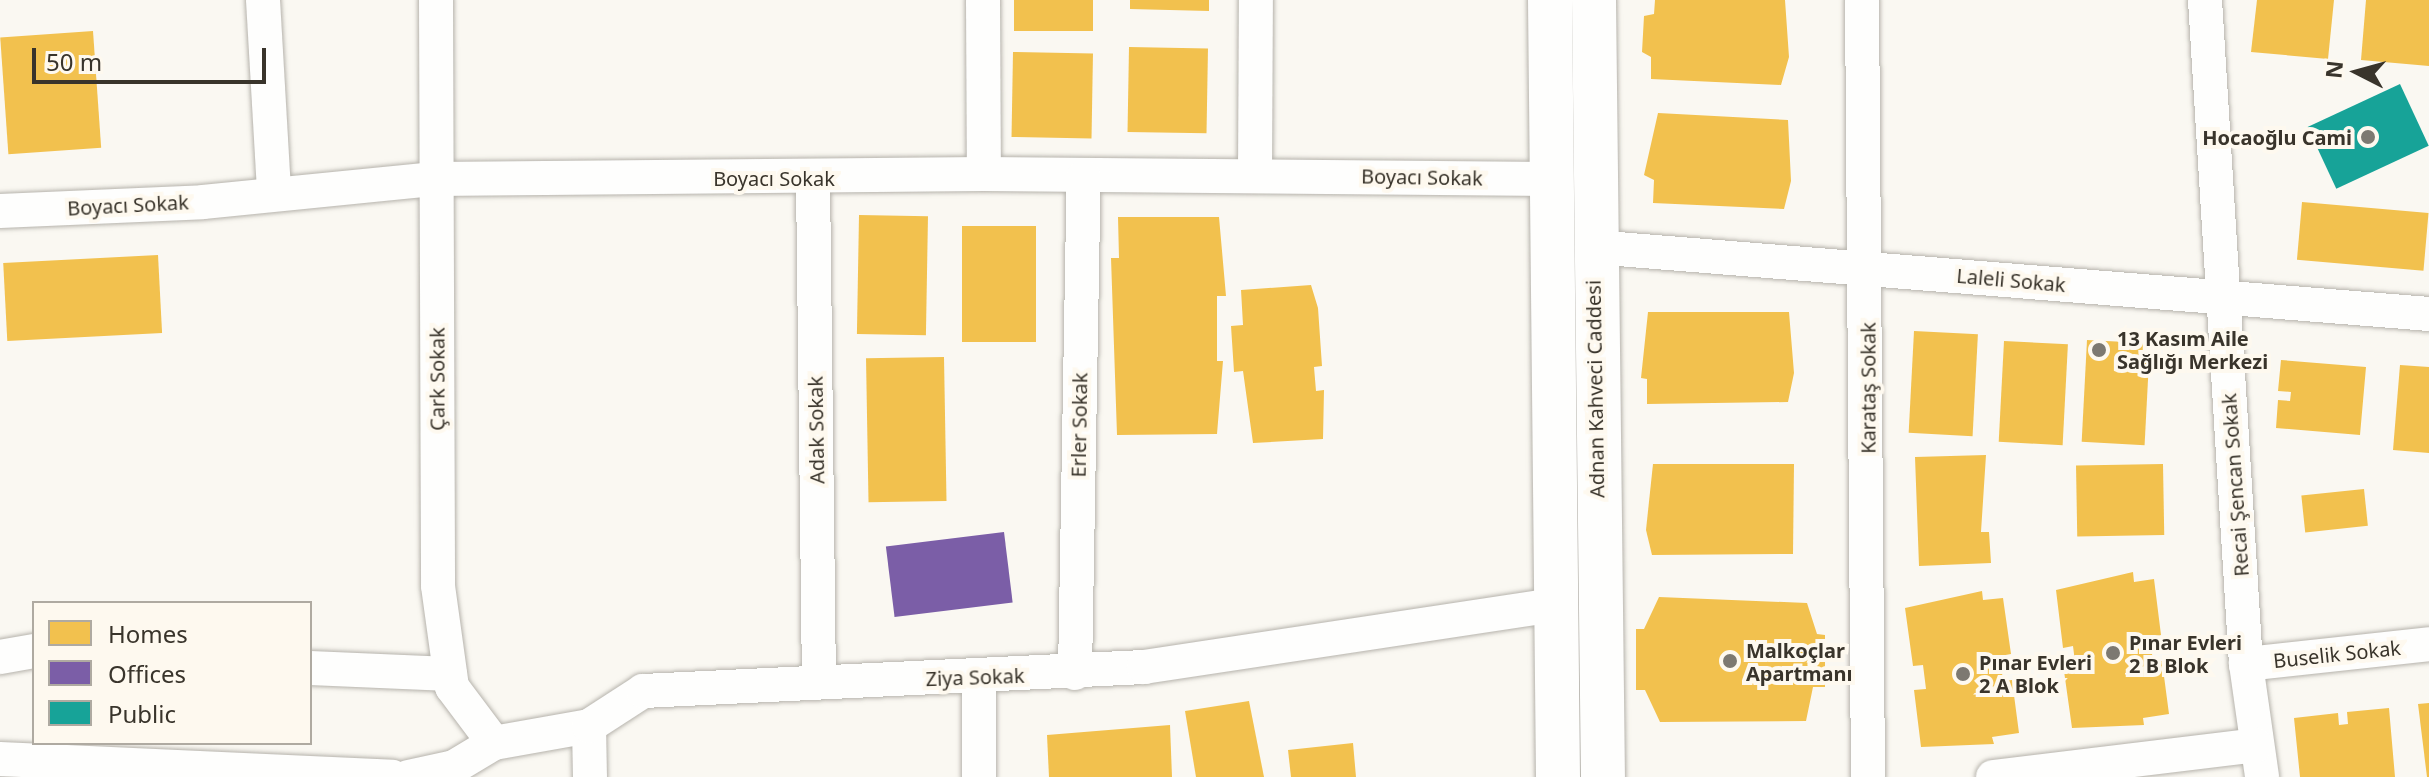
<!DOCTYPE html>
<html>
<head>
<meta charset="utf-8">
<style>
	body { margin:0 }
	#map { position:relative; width:2429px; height:777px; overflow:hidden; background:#faf8f2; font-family:"Noto Sans",sans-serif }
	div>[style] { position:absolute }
	.homes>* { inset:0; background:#f2c14e; transform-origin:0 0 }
	.offices>* { inset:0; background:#7b5ea7; transform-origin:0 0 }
	.public>* { inset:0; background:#17a398; transform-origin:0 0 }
	.roads { filter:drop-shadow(0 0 2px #b6b3ac) drop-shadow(0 0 2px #b6b3ac) }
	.street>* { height:34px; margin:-17px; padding:0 17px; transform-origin:17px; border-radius:17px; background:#fefefd }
	.secondary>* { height:44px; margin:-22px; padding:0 22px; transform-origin:22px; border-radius:22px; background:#fefefd }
	.dots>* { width:22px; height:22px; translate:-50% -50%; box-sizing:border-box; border:4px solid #fef9ef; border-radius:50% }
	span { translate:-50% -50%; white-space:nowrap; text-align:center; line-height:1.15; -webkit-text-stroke:8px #fef9ef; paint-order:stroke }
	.poi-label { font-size:20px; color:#39342b; font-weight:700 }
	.right { translate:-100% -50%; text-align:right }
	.left { translate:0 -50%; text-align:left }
	.street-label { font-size:20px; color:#39342b }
	.legend { position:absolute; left:32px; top:601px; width:280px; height:144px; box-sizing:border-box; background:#fef9ef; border:2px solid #afaaa1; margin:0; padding:10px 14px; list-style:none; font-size:24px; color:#39342b }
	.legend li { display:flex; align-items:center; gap:16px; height:40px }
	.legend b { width:40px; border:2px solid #afaaa1 }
	.north { position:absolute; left:2317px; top:32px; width:80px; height:80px; -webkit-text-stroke:6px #fef9ef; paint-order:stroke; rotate:276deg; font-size:22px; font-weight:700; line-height:32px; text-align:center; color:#39342b }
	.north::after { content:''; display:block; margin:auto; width:28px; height:36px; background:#39342b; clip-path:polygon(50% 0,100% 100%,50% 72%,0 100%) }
	.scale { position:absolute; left:32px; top:48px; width:234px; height:36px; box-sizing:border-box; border:4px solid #39342b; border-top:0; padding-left:10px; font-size:24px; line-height:28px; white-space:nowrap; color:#39342b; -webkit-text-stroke:6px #fef9ef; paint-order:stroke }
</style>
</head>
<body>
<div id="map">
	<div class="homes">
		<i style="left:1014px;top:0;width:79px;height:31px"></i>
		<i style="clip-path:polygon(1130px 0,1209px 0,1209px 11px,1130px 9px)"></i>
		<i style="clip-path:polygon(1655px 0,1785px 0,1789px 57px,1781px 85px,1651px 79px,1651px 57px,1642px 52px,1644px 16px,1654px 14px)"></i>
		<i style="clip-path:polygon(2257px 0,2334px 0,2328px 59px,2251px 52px)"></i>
		<i style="clip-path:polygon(2366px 0,2429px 0,2429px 66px,2361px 60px)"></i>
		<i style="left:93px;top:31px;width:117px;height:93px;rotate:86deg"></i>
		<i style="left:1129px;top:47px;width:79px;height:85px;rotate:1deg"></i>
		<i style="left:1013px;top:52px;width:80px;height:85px;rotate:1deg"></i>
		<i style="clip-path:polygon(1658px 113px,1788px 120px,1791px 181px,1784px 209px,1653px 203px,1654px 180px,1644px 175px)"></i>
		<i style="left:2302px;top:202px;width:127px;height:58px;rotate:5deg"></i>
		<i style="left:859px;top:215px;width:69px;height:119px;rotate:1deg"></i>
		<i style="clip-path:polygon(1118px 217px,1219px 217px,1226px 296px,1217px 296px,1217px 361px,1223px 361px,1217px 434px,1117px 435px,1111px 258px,1119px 258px)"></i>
		<i style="left:962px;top:226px;width:74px;height:116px"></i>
		<i style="left:158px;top:255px;width:78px;height:155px;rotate:87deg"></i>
		<i style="clip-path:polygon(1311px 285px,1318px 308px,1322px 366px,1314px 367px,1316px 391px,1324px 390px,1323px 439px,1253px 443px,1243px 371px,1234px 372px,1231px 326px,1243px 325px,1241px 290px)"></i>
		<i style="clip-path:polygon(1648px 312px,1789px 312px,1794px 373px,1788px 402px,1647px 404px,1647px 379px,1641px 378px)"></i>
		<i style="left:1914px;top:331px;width:64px;height:102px;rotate:3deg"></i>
		<i style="left:2087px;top:340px;width:63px;height:102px;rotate:3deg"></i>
		<i style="left:2004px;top:341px;width:64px;height:101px;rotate:3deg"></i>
		<i style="left:944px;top:357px;width:144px;height:78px;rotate:89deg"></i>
		<i style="clip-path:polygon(2281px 360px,2366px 367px,2360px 435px,2276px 428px,2278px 400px,2290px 401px,2291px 392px,2278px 391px)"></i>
		<i style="clip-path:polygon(2400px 365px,2429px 367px,2429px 453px,2393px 450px)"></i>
		<i style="clip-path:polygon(1986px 455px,1981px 532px,1989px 532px,1991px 563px,1919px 566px,1915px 457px)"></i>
		<i style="clip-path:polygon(1653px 464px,1794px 464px,1793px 554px,1652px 555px,1646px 530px)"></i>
		<i style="left:2163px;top:464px;width:71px;height:87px;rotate:89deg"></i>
		<i style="left:2364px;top:489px;width:37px;height:63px;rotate:84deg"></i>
		<i style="clip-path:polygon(2133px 572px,2134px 582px,2154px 579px,2161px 635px,2150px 637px,2153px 662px,2162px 661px,2169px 714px,2143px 718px,2144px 725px,2072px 728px,2064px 671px,2076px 670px,2073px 646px,2063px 648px,2056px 590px)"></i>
		<i style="clip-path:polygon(1982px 591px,1983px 600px,2003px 598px,2011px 654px,2000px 656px,2003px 681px,2012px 680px,2019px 733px,1992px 737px,1994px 744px,1921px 747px,1914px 690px,1926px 689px,1923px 665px,1913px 666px,1905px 608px)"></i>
		<i style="clip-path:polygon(1659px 597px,1807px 603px,1817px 634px,1825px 635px,1825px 687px,1813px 687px,1806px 721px,1660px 722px,1645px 690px,1636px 690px,1636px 629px,1644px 629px)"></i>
		<i style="clip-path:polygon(1249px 701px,1264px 777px,1196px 777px,1185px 711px)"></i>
		<i style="clip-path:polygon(2429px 703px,2429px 777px,2427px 777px,2418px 704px)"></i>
		<i style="clip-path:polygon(2389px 708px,2395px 777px,2300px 777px,2294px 718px,2338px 713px,2339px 725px,2348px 724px,2347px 712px)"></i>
		<i style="clip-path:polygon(1170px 725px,1172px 777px,1049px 777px,1047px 735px)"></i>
		<i style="clip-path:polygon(1353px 743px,1356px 777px,1291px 777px,1288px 750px)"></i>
	</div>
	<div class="offices">
		<i style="left:1004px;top:532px;width:71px;height:119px;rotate:83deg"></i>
	</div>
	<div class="public">
		<i style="left:2400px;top:84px;width:68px;height:102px;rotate:65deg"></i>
	</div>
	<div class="roads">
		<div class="street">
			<i style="left:263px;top:0;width:192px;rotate:86.7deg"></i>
			<i style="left:436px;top:0;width:586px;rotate:89.8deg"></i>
			<i style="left:438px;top:586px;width:102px;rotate:82.1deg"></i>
			<i style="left:452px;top:687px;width:70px;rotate:53.1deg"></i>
			<i style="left:983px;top:0;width:174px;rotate:89.7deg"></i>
			<i style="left:1862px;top:0;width:777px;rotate:89.56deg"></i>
			<i style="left:2205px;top:0;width:665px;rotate:86.47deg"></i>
			<i style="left:2246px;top:664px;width:114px;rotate:81.9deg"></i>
			<i style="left:1255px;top:174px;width:174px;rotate:-89.7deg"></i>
			<i style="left:813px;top:179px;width:502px;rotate:89.32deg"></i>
			<i style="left:0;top:211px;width:203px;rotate:-2.5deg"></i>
			<i style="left:203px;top:202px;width:233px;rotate:-5.7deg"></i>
			<i style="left:435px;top:179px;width:549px;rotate:-0.52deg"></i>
			<i style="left:984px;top:174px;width:566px;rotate:0.51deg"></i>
			<i style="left:1593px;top:247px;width:839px;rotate:4.58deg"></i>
			<i style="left:0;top:657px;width:35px;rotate:-10deg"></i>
			<i style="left:2246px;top:664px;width:184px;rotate:-6.2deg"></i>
			<i style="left:310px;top:668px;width:140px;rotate:2.5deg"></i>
			<i style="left:1075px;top:673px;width:496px;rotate:-89deg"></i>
			<i style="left:589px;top:726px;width:51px;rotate:88.9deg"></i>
			<i style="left:0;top:759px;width:393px;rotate:2.6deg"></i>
			<i style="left:408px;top:777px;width:47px;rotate:-12.3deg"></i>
			<i style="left:454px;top:767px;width:47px;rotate:-31deg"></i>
			<i style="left:494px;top:743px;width:97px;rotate:-10.1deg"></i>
			<i style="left:589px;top:726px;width:64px;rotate:-32.9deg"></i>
			<i style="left:643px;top:691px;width:502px;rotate:-2.74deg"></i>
			<i style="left:1144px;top:667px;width:417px;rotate:-8.6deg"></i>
			<i style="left:979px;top:777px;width:98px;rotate:-90deg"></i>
			<i style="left:1993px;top:777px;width:265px;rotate:-6.9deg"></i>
		</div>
		<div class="secondary">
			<i style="left:1550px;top:0;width:777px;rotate:89.41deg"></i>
			<i style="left:1594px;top:0;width:777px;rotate:89.34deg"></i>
		</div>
	</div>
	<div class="dots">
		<i style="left:2368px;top:137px;background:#7d7971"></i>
		<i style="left:2099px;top:350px;background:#7d7971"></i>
		<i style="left:2113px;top:653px;background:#7d7971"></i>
		<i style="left:1730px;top:661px;background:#7d7971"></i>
		<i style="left:1963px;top:674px;background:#7d7971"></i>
	</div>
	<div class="poi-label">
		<span class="right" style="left:2352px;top:137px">Hocaoğlu Cami</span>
		<span class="left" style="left:2117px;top:350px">13 Kasım Aile<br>Sağlığı Merkezi</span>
		<span class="left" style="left:2129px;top:654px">Pınar Evleri<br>2 B Blok</span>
		<span class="left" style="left:1746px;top:662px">Malkoçlar<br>Apartmanı</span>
		<span class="left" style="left:1979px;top:674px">Pınar Evleri<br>2 A Blok</span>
	</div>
	<div class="street-label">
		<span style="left:1422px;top:177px;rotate:1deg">Boyacı Sokak</span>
		<span style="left:774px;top:178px">Boyacı Sokak</span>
		<span style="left:128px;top:205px;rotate:-3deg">Boyacı Sokak</span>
		<span style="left:2011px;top:280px;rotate:5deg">Laleli Sokak</span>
		<span style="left:437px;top:379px;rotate:-90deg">Çark Sokak</span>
		<span style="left:1868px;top:388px;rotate:-90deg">Karataş Sokak</span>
		<span style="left:1595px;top:389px;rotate:-91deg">Adnan Kahveci Caddesi</span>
		<span style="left:1079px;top:425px;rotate:-89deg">Erler Sokak</span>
		<span style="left:816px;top:430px;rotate:-91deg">Adak Sokak</span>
		<span style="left:2235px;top:485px;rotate:-94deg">Recai Şencan Sokak</span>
		<span style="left:2337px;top:654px;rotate:-6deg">Buselik Sokak</span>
		<span style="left:975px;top:677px;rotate:-2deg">Ziya Sokak</span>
	</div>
	<ul class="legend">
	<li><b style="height:22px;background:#f2c14e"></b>Homes</li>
	<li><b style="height:22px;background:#7b5ea7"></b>Offices</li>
	<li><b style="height:22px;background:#17a398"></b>Public</li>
	</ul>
	<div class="north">N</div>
	<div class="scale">50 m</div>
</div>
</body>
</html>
